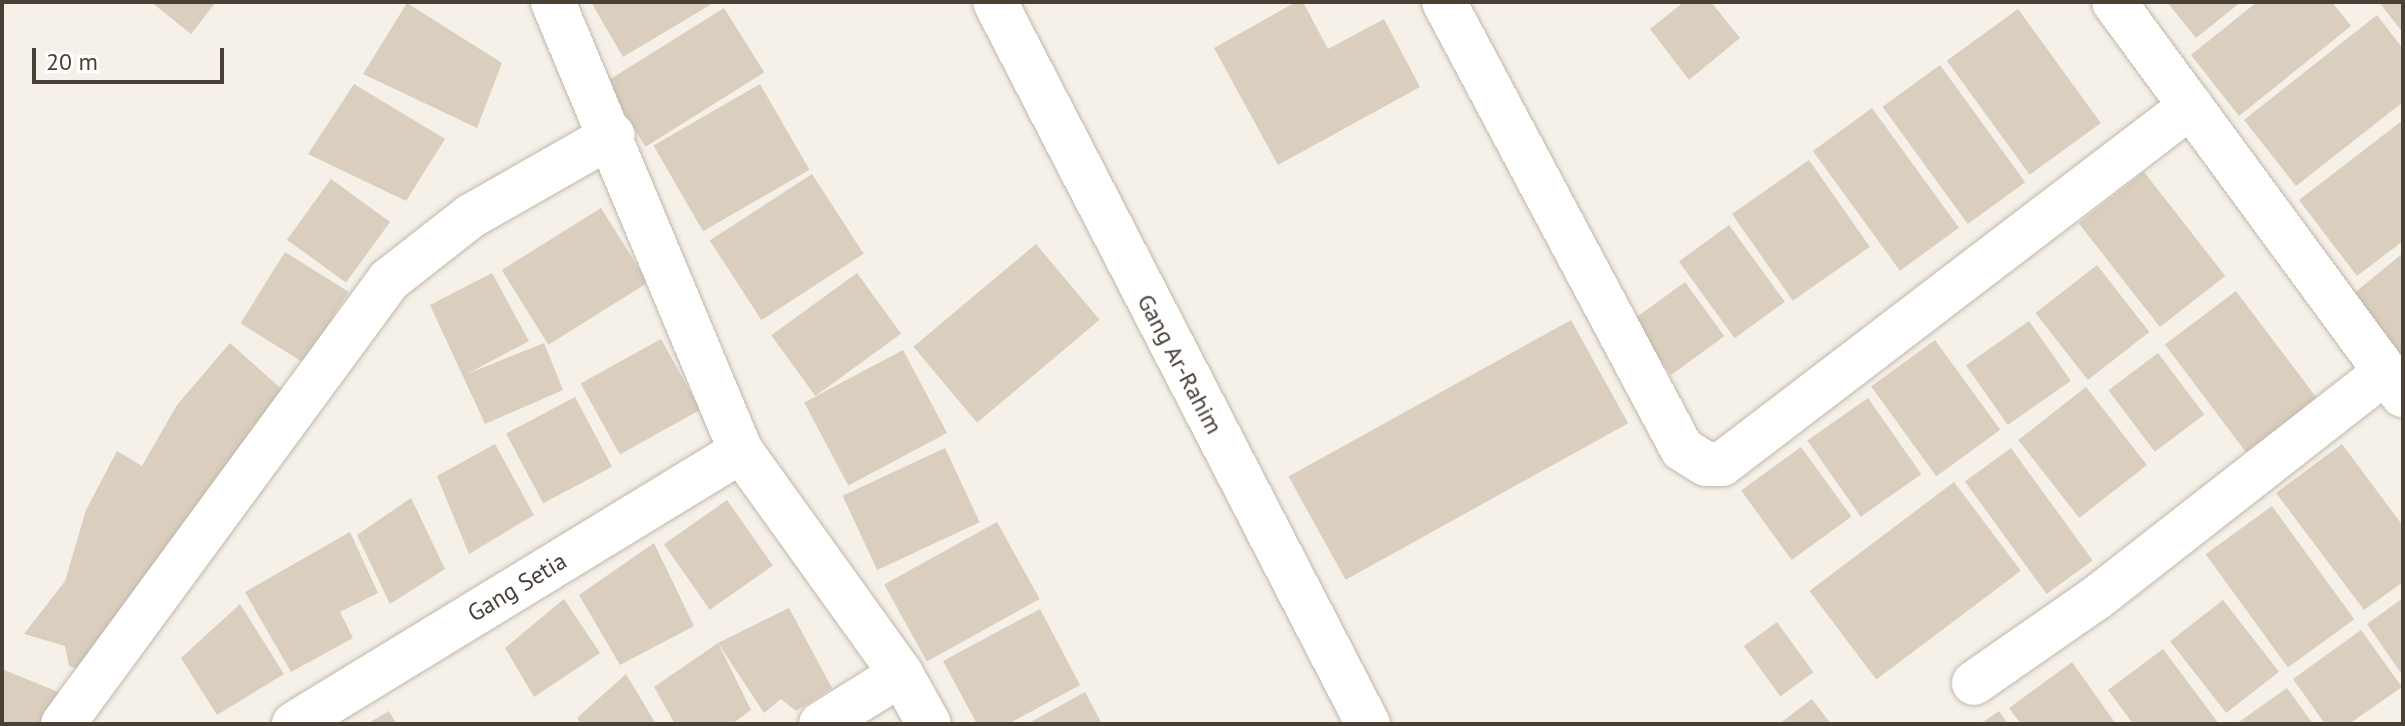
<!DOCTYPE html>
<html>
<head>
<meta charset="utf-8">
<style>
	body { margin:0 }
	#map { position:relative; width:2405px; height:726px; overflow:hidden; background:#f5f0e8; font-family:"PT Sans",sans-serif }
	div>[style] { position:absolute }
	.building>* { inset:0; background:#dacebf; transform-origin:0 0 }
	.roads { filter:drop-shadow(0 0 2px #c1b8a9) drop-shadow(0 0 2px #c1b8a9) }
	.street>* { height:44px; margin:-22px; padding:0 22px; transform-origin:22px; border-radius:22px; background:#fff }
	span { translate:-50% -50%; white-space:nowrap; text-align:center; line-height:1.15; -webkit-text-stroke:8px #fff; paint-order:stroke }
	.street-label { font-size:24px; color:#494036 }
	.frame { position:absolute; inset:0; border:4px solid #494036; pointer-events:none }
	.scale { position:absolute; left:32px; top:48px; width:192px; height:36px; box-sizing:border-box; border:4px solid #494036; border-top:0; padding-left:10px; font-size:24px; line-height:28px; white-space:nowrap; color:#494036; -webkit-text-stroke:6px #fff; paint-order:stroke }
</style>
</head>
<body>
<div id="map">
	<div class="building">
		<i style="clip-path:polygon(151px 2px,216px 2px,191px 34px)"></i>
		<i style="clip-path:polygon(591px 2px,715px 2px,623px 57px)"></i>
		<i style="clip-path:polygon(1296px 2px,1303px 2px,1328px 49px,1384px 19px,1420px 87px,1278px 165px,1214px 48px)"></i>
		<i style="clip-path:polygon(1684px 2px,1711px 2px,1740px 38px,1689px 80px,1650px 29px)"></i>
		<i style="clip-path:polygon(2167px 2px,2241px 2px,2196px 38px)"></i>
		<i style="clip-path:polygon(2257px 2px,2332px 2px,2351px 26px,2239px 116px,2191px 55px)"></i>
		<i style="clip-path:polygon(2379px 2px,2403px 2px,2403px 33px)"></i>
		<i style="clip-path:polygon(407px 3px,502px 63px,477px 128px,363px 74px)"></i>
		<i style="left:724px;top:8px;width:76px;height:140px;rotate:58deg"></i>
		<i style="left:2018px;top:9px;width:141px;height:88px;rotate:54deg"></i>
		<i style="clip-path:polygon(2377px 15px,2403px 49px,2403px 102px,2296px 186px,2244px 120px)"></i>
		<i style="left:1940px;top:65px;width:145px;height:71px;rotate:54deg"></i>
		<i style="clip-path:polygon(354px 84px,445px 139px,406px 201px,308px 154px)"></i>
		<i style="left:760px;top:84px;width:99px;height:123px;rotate:60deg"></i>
		<i style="left:1872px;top:108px;width:148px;height:73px;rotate:54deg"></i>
		<i style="clip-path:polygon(2403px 120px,2403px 241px,2357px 276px,2299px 200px)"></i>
		<i style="left:1809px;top:160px;width:106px;height:94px;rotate:55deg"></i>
		<i style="left:2144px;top:172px;width:132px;height:83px;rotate:52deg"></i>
		<i style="left:812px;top:174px;width:95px;height:122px;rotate:57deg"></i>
		<i style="left:331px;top:179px;width:73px;height:75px;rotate:36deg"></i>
		<i style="left:601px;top:208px;width:88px;height:117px;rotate:58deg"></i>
		<i style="left:1729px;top:225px;width:95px;height:62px;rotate:54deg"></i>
		<i style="left:1036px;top:244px;width:99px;height:160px;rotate:50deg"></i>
		<i style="left:285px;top:252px;width:75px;height:84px;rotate:32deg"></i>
		<i style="clip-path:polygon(2403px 253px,2403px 357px,2353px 294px)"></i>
		<i style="left:2097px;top:265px;width:85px;height:78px;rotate:52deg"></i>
		<i style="clip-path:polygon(492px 273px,529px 341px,467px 374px,544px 343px,563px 390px,485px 424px,430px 305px)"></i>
		<i style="left:857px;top:273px;width:75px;height:106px;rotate:54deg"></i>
		<i style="left:1685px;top:282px;width:67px;height:66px;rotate:54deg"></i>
		<i style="left:2236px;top:291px;width:135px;height:89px;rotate:53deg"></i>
		<i style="left:1571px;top:320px;width:118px;height:323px;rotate:61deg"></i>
		<i style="left:2029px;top:321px;width:73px;height:77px;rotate:55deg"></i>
		<i style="left:661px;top:339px;width:81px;height:92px;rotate:61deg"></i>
		<i style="left:1935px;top:340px;width:111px;height:79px;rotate:54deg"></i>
		<i style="clip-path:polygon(230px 343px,287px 394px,97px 675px,69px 666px,65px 646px,24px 634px,65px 581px,86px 510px,117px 451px,142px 466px,177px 405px)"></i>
		<i style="left:903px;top:350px;width:94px;height:112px;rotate:62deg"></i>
		<i style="left:2158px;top:353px;width:77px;height:62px;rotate:53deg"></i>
		<i style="left:2086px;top:387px;width:99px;height:86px;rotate:52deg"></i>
		<i style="left:575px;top:397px;width:79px;height:78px;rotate:62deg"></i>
		<i style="left:1868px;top:398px;width:93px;height:74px;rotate:55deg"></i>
		<i style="clip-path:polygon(495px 444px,534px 515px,469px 554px,437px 476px)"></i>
		<i style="clip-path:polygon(2342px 444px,2403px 526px,2403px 582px,2364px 610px,2276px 493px)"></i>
		<i style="left:1801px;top:447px;width:86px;height:74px;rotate:54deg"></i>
		<i style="left:945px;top:448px;width:82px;height:113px;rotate:65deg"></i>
		<i style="left:2011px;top:448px;width:139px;height:57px;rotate:54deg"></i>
		<i style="left:1954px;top:482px;width:111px;height:181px;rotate:53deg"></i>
		<i style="clip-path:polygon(411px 498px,445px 569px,390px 604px,357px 535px)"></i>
		<i style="left:727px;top:500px;width:80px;height:77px;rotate:55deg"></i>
		<i style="left:2272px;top:506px;width:140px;height:82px;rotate:54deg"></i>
		<i style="left:997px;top:522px;width:88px;height:129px;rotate:61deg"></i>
		<i style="clip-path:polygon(350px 532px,378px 593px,340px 612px,353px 638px,291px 672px,245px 592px)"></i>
		<i style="clip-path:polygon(654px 543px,694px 626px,620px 665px,579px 595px)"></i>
		<i style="clip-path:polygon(2403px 598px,2403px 676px,2367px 624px)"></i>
		<i style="clip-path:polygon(564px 599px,600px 653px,534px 697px,505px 648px)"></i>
		<i style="left:2223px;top:600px;width:91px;height:67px;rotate:52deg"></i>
		<i style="clip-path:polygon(240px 604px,284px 674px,217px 715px,181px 658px)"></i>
		<i style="clip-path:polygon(789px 608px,832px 688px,796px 711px,781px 699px,764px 713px,718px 643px,751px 710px,732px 724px,675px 724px,654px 687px,718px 643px)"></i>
		<i style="clip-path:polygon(1040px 609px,1080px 685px,1008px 724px,977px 724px,943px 661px)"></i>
		<i style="left:1777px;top:622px;width:62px;height:41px;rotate:54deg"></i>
		<i style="clip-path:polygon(2361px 630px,2402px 687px,2349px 724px,2325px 724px,2293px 679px)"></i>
		<i style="clip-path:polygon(2163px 649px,2219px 724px,2133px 724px,2108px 690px)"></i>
		<i style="clip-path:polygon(2072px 662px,2116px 724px,2021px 724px,2009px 708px)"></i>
		<i style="clip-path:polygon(2px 669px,63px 694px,46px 724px,2px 724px)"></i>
		<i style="clip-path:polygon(626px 674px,656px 724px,581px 724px,577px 718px)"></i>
		<i style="clip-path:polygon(2287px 688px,2313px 724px,2236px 724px)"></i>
		<i style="clip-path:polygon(1085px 692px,1102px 724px,1027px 724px)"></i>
		<i style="clip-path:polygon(1812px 699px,1831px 724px,1779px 724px)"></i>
		<i style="clip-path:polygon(389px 711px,396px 724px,367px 724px)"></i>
		<i style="clip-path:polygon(1999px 711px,2008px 724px,1980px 724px)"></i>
	</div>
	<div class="roads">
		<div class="street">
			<i style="left:553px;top:2px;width:487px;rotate:67.3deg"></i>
			<i style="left:741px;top:451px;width:274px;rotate:54.3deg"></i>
			<i style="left:901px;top:674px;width:57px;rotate:60.8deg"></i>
			<i style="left:995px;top:2px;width:813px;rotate:62.68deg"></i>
			<i style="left:1444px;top:2px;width:506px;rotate:61.97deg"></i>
			<i style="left:1682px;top:449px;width:28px;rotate:32deg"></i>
			<i style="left:1706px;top:464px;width:16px"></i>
			<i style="left:1722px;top:464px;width:590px;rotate:-37.36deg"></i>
			<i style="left:2114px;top:2px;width:488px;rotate:53.7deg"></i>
			<i style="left:1974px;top:683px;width:147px;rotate:-34.8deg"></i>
			<i style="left:2095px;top:599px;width:369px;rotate:-38deg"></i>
			<i style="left:63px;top:724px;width:551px;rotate:-53.71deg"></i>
			<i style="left:389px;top:280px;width:104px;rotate:-38deg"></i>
			<i style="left:471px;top:216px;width:163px;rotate:-29.7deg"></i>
			<i style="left:294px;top:724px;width:524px;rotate:-31.41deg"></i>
			<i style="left:821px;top:724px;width:94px;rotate:-32deg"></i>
		</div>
	</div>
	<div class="street-label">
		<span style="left:1180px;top:364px;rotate:62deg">Gang Ar-Rahim</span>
		<span style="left:517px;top:587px;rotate:-31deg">Gang Setia</span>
	</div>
	<div class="frame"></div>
	<div class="scale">20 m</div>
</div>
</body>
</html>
